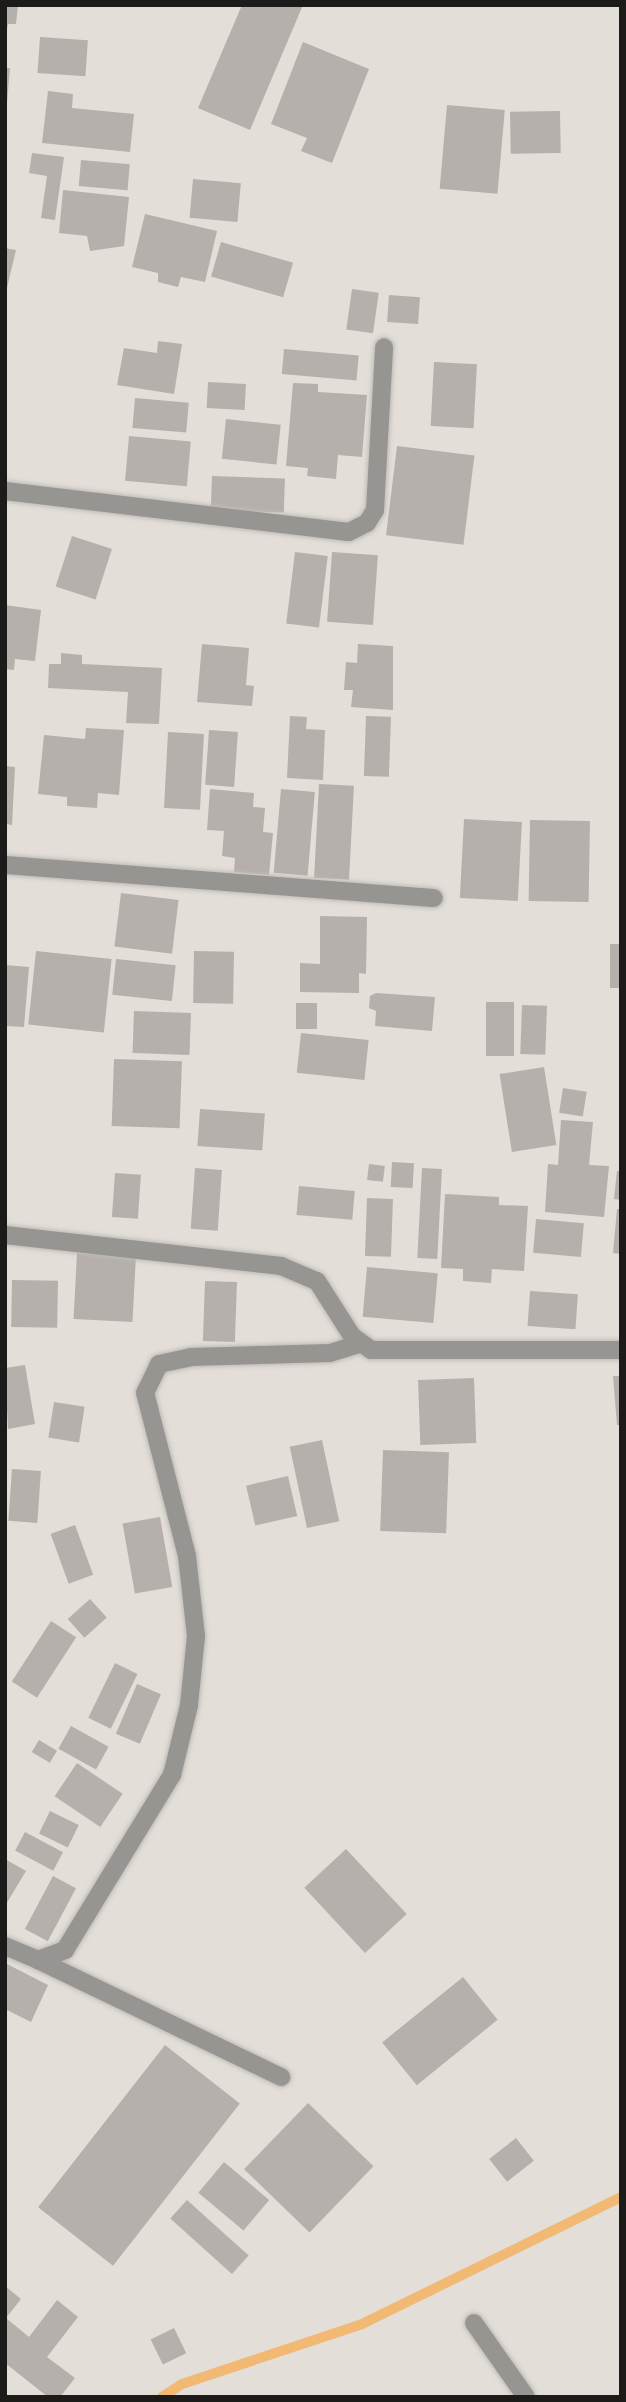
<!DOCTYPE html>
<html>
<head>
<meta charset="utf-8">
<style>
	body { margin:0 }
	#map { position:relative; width:626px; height:2402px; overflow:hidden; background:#e3ded8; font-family:"Fira Sans Condensed",sans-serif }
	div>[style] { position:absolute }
	.stream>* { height:10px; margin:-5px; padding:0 5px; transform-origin:5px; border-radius:5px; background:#f1b974 }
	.building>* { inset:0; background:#b5b0ab; transform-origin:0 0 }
	.roads { filter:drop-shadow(0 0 2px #bfbbb6) drop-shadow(0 0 2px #bfbbb6) }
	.street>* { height:18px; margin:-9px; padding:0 9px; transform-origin:9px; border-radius:9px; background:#979592 }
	span { translate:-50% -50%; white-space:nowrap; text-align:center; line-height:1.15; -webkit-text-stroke:5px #e3ded8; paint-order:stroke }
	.frame { position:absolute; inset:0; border:7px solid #1d1b19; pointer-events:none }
</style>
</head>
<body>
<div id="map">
	<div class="stream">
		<i style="left:162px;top:2397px;width:24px;rotate:-33deg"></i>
		<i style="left:182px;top:2384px;width:190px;rotate:-18.4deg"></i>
		<i style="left:362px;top:2324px;width:288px;rotate:-26.1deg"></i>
	</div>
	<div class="building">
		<i style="clip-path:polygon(5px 5px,18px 5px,16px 24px,8px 24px,7px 29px)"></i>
		<i style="clip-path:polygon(242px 5px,303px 5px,250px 130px,198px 108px)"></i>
		<i style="left:40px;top:37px;width:48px;height:36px;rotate:4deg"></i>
		<i style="clip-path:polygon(303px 42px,369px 69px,332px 163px,301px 151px,307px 138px,271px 124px)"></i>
		<i style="clip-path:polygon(5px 68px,10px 68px,7px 103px,5px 103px)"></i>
		<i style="clip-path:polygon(48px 91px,73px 94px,72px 108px,134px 114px,130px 152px,42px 143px)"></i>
		<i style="left:447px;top:105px;width:58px;height:84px;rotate:5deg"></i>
		<i style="left:560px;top:111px;width:42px;height:50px;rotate:89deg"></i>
		<i style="clip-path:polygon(32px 153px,64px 157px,55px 220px,41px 218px,47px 176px,29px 173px)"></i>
		<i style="left:81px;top:160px;width:49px;height:26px;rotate:5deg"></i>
		<i style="left:193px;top:179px;width:48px;height:39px;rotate:5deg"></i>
		<i style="clip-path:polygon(63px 190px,129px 197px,124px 246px,90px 251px,87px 236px,59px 233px)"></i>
		<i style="clip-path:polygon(145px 214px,217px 231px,205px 282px,181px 277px,178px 287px,158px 282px,158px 273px,132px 267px)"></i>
		<i style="left:221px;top:242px;width:75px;height:36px;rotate:16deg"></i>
		<i style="clip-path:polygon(5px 248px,16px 250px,6px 292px,5px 292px)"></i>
		<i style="left:352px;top:289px;width:27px;height:41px;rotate:8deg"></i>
		<i style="left:389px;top:295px;width:31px;height:27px;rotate:4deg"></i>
		<i style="clip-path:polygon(158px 341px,182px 344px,174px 394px,117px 385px,124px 348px,157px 353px)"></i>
		<i style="left:284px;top:349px;width:75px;height:25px;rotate:5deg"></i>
		<i style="left:434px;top:362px;width:43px;height:64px;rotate:3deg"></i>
		<i style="left:208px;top:382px;width:38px;height:26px;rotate:3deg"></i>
		<i style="clip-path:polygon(293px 383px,318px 384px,318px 392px,367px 395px,362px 457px,338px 455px,336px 479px,307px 476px,308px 468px,286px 466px)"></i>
		<i style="left:135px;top:398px;width:54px;height:30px;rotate:5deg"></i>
		<i style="left:226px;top:419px;width:55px;height:40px;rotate:6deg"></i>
		<i style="left:129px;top:436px;width:62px;height:45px;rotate:5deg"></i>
		<i style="left:397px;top:446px;width:78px;height:90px;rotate:7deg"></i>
		<i style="left:212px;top:476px;width:73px;height:34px;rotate:2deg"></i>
		<i style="left:72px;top:536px;width:42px;height:53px;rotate:18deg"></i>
		<i style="left:295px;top:552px;width:33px;height:72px;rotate:7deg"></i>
		<i style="left:332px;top:552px;width:46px;height:70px;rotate:4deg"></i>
		<i style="clip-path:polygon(5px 605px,41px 610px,35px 661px,15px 659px,14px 670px,5px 669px)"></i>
		<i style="clip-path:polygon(202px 644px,249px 648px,246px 685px,254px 686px,252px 706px,197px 702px)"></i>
		<i style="clip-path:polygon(358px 644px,393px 646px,393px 710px,351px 707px,353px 690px,344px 690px,346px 662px,357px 663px)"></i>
		<i style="clip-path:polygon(61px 653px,82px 655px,82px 664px,162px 668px,159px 724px,126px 723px,128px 692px,48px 688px,49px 664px,61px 664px)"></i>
		<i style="clip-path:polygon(290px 716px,307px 717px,306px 729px,325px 730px,323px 780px,287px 778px)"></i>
		<i style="left:366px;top:716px;width:25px;height:60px;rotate:2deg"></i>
		<i style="clip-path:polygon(86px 728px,124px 730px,119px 795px,98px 793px,97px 808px,67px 806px,67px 797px,38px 794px,44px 735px,85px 739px)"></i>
		<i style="left:209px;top:730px;width:29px;height:55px;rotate:4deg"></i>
		<i style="left:168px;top:732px;width:36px;height:76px;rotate:3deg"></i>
		<i style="clip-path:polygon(5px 766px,15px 767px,12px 825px,5px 824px)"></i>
		<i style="left:319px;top:784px;width:35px;height:94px;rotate:3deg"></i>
		<i style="clip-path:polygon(210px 789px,254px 793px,253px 807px,265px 808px,263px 832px,273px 833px,269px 875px,234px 872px,235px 858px,222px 856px,224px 831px,207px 830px)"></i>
		<i style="left:281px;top:789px;width:34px;height:84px;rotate:5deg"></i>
		<i style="left:464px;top:819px;width:58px;height:79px;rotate:3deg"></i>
		<i style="left:530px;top:820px;width:60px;height:81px;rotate:1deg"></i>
		<i style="left:121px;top:893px;width:58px;height:54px;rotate:7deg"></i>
		<i style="clip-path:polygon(320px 916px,367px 917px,366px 974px,359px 973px,359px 993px,300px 992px,300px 963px,320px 964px)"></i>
		<i style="left:610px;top:944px;width:11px;height:44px"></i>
		<i style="left:36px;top:951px;width:76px;height:74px;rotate:6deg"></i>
		<i style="left:194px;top:951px;width:40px;height:52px;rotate:1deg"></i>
		<i style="left:116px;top:959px;width:60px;height:36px;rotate:6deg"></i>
		<i style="clip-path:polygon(5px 965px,29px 967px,24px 1027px,5px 1026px)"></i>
		<i style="clip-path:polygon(376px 993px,435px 997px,432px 1031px,375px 1026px,376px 1011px,369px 1008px,370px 996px)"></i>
		<i style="left:486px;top:1002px;width:28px;height:54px"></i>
		<i style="left:296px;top:1003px;width:21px;height:26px"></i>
		<i style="left:522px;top:1005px;width:25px;height:49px;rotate:2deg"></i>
		<i style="left:134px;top:1011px;width:57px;height:42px;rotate:2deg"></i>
		<i style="left:301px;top:1033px;width:68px;height:40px;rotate:6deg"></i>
		<i style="left:114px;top:1059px;width:68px;height:67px;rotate:2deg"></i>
		<i style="left:544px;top:1067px;width:79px;height:45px;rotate:81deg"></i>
		<i style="left:563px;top:1088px;width:24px;height:25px;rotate:9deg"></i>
		<i style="left:200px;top:1109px;width:65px;height:37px;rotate:4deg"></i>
		<i style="clip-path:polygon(561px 1120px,593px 1122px,589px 1165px,609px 1166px,604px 1217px,545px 1212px,548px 1164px,558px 1165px)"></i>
		<i style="left:392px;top:1162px;width:22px;height:25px;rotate:3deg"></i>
		<i style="left:369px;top:1164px;width:16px;height:16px;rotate:7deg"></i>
		<i style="left:195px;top:1168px;width:27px;height:61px;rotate:4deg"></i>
		<i style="left:422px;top:1168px;width:20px;height:90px;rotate:3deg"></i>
		<i style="clip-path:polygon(617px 1171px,621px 1171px,621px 1200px,614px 1199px)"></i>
		<i style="left:115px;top:1173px;width:26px;height:44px;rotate:4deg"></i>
		<i style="left:299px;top:1186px;width:56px;height:29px;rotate:5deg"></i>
		<i style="clip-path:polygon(445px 1194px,499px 1197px,499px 1205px,528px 1206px,524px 1271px,492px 1269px,491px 1283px,463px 1281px,463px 1269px,441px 1268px)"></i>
		<i style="left:367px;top:1198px;width:26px;height:58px;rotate:2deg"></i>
		<i style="clip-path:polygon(617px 1209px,621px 1209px,621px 1254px,613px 1253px)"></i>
		<i style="left:536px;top:1219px;width:48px;height:34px;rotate:5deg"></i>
		<i style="left:77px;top:1253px;width:59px;height:66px;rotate:3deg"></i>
		<i style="left:367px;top:1267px;width:71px;height:50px;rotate:5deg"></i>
		<i style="left:12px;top:1280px;width:46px;height:47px;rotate:1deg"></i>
		<i style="left:205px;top:1281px;width:32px;height:60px;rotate:2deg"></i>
		<i style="left:530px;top:1291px;width:48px;height:35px;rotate:4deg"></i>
		<i style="clip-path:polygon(25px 1365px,35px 1424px,8px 1429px,5px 1368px)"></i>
		<i style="clip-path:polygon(613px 1376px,621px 1376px,621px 1425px,617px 1425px)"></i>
		<i style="left:474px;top:1378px;width:65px;height:56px;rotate:88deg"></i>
		<i style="left:54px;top:1402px;width:31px;height:36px;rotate:9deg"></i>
		<i style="left:322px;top:1440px;width:83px;height:33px;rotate:78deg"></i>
		<i style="left:383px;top:1450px;width:66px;height:81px;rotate:2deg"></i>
		<i style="left:12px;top:1469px;width:29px;height:52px;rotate:4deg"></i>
		<i style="left:288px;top:1476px;width:41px;height:43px;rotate:77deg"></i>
		<i style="left:160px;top:1517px;width:71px;height:38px;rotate:80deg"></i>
		<i style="left:75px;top:1525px;width:53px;height:26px;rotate:70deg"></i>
		<i style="left:90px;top:1599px;width:25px;height:30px;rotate:48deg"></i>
		<i style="left:51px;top:1621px;width:30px;height:72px;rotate:33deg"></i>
		<i style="left:115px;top:1663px;width:25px;height:61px;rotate:26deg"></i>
		<i style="left:137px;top:1684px;width:26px;height:54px;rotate:23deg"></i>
		<i style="left:71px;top:1726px;width:43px;height:26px;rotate:29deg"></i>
		<i style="left:39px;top:1740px;width:21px;height:14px;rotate:31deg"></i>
		<i style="left:77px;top:1763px;width:55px;height:40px;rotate:34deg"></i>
		<i style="left:50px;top:1811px;width:32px;height:25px;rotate:26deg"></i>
		<i style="left:25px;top:1832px;width:43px;height:21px;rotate:28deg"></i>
		<i style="left:346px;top:1849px;width:89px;height:57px;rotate:47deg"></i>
		<i style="clip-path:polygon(5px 1859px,26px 1871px,5px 1906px)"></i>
		<i style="left:53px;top:1876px;width:26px;height:60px;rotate:28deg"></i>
		<i style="clip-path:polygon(5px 1963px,48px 1985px,31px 2022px,5px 2009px)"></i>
		<i style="left:463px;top:1977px;width:55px;height:104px;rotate:51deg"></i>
		<i style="left:165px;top:2045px;width:95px;height:206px;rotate:38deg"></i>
		<i style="left:308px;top:2103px;width:91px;height:92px;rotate:44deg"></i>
		<i style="left:516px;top:2138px;width:29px;height:34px;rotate:52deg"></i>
		<i style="left:224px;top:2162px;width:59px;height:40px;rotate:40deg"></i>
		<i style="left:187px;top:2200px;width:83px;height:25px;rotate:42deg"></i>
		<i style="clip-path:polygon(5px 2286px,21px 2299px,6px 2318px,29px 2337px,57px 2300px,78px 2317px,47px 2357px,75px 2378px,60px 2397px,48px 2397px,5px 2363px)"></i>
		<i style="left:174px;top:2328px;width:28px;height:26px;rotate:64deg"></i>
	</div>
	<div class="roads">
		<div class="street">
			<i style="left:5px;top:491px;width:346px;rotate:6.8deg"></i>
			<i style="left:349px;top:532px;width:20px;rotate:-27deg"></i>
			<i style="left:367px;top:523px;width:15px;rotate:-58deg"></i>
			<i style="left:375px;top:510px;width:163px;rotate:-86.8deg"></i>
			<i style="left:5px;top:865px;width:430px;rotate:4.4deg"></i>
			<i style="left:5px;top:1235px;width:278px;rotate:6.4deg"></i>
			<i style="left:281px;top:1266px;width:39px;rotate:23deg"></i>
			<i style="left:317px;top:1281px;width:65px;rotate:57.5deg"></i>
			<i style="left:352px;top:1336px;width:24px;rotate:36deg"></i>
			<i style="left:371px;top:1350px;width:250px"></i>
			<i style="left:5px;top:1946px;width:36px;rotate:23deg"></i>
			<i style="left:38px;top:1960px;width:29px;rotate:-20deg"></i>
			<i style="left:65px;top:1950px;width:205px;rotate:-58.6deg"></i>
			<i style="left:172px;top:1775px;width:72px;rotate:-76.3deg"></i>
			<i style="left:189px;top:1705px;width:69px;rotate:-84.2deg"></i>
			<i style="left:196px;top:1636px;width:81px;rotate:-96.4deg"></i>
			<i style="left:187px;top:1556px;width:168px;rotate:-104.4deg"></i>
			<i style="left:145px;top:1393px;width:32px;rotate:-64deg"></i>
			<i style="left:159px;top:1364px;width:33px;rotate:-12deg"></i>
			<i style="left:191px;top:1357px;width:139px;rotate:-1.6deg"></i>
			<i style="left:330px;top:1353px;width:30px;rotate:-17deg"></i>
			<i style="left:38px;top:1960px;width:270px;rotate:25.7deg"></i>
			<i style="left:474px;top:2323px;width:90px;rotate:54.9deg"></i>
		</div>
	</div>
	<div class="frame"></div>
</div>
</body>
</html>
